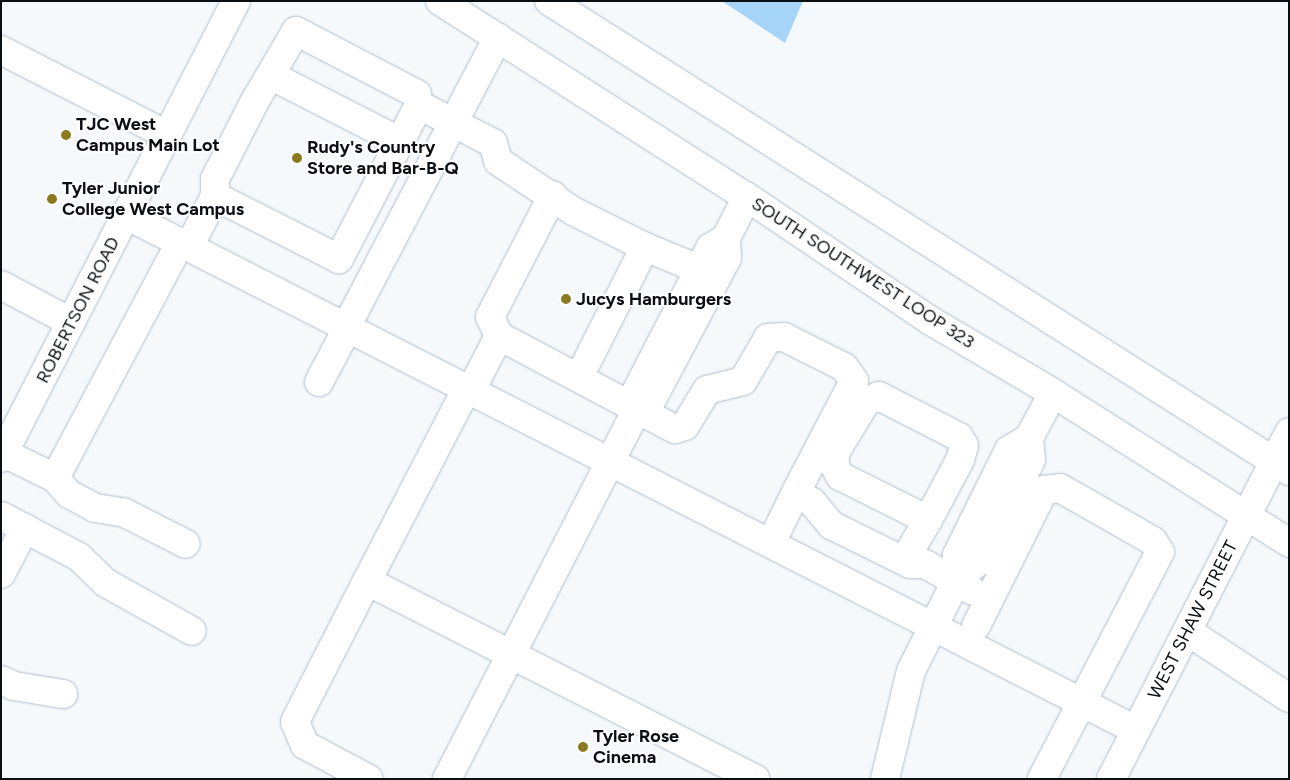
<!DOCTYPE html>
<html>
<head>
<meta charset="utf-8">
<style>
	body { margin:0 }
	#map { position:relative; width:1290px; height:780px; overflow:hidden; background:#f6f9fc; font-family:Figtree,sans-serif }
	div>[style] { position:absolute }
	.green>* { inset:0; background:#a6d5fa }
	.roads { filter:drop-shadow(0 0 1px #afbfcd) drop-shadow(0 0 1px #afbfcd) }
	.minor>* { height:28px; margin:-14px; padding:0 14px; transform-origin:14px; border-radius:14px; background:#fff }
	.highway>* { height:28px; margin:-14px; padding:0 14px; transform-origin:14px; border-radius:14px; background:#fff }
	.dots>* { width:14px; height:14px; translate:-50% -50%; box-sizing:border-box; border:2px solid #fff; border-radius:50% }
	span { translate:-50% -50%; white-space:nowrap; text-align:center; line-height:1.15; -webkit-text-stroke:4px #fff; paint-order:stroke }
	.poi-label { font-size:18px; color:#0a0f14; font-weight:700 }
	.left { translate:0 -50%; text-align:left }
	.street-label { font-size:18px; color:#0a0f14 }
	.frame { position:absolute; inset:0; border:2px solid #0a0f14; pointer-events:none }
</style>
</head>
<body>
<div id="map">
	<div class="green">
		<i style="clip-path:polygon(722px 1px,803px 1px,785px 43px)"></i>
	</div>
	<div class="roads">
		<div class="minor">
			<i style="left:1px;top:50px;width:186px;rotate:27.1deg"></i>
			<i style="left:272px;top:76px;width:143px;rotate:27.1deg"></i>
			<i style="left:419px;top:105px;width:83px;rotate:27.2deg"></i>
			<i style="left:493px;top:143px;width:19px;rotate:74deg"></i>
			<i style="left:498px;top:161px;width:90px;rotate:33.7deg"></i>
			<i style="left:573px;top:211px;width:80px;rotate:26.6deg"></i>
			<i style="left:645px;top:247px;width:58px;rotate:22.2deg"></i>
			<i style="left:126px;top:215px;width:1134px;rotate:27.02deg"></i>
			<i style="left:726px;top:238px;width:20px;rotate:87deg"></i>
			<i style="left:727px;top:258px;width:164px;rotate:118deg"></i>
			<i style="left:650px;top:403px;width:16px;rotate:150deg"></i>
			<i style="left:636px;top:411px;width:13px;rotate:-103deg"></i>
			<i style="left:633px;top:398px;width:169px;rotate:-62.8deg"></i>
			<i style="left:710px;top:248px;width:19px;rotate:-32deg"></i>
			<i style="left:726px;top:238px;width:46px;rotate:-62.9deg"></i>
			<i style="left:189px;top:247px;width:57px;rotate:-63deg"></i>
			<i style="left:215px;top:196px;width:17px;rotate:-90deg"></i>
			<i style="left:215px;top:179px;width:88px;rotate:-62.9deg"></i>
			<i style="left:255px;top:101px;width:81px;rotate:-59.6deg"></i>
			<i style="left:296px;top:31px;width:136px;rotate:27.5deg"></i>
			<i style="left:417px;top:94px;width:11px;rotate:80deg"></i>
			<i style="left:419px;top:105px;width:174px;rotate:117.5deg"></i>
			<i style="left:339px;top:259px;width:139px;rotate:-153.1deg"></i>
			<i style="left:1px;top:285px;width:79px;rotate:27.9deg"></i>
			<i style="left:346px;top:327px;width:327px;rotate:-62.3deg"></i>
			<i style="left:499px;top:336px;width:21px;rotate:-115deg"></i>
			<i style="left:490px;top:317px;width:137px;rotate:-62.7deg"></i>
			<i style="left:579px;top:377px;width:146px;rotate:-63.1deg"></i>
			<i style="left:319px;top:382px;width:62px;rotate:-62.2deg"></i>
			<i style="left:467px;top:388px;width:217px;rotate:117.4deg"></i>
			<i style="left:367px;top:581px;width:436px;rotate:27deg"></i>
			<i style="left:471px;top:390px;width:61px;rotate:-62.6deg"></i>
			<i style="left:499px;top:336px;width:199px;rotate:27.9deg"></i>
			<i style="left:675px;top:429px;width:10px;rotate:-17deg"></i>
			<i style="left:685px;top:426px;width:42px;rotate:-58.6deg"></i>
			<i style="left:707px;top:390px;width:37px;rotate:-14deg"></i>
			<i style="left:743px;top:381px;width:50px;rotate:-59.8deg"></i>
			<i style="left:768px;top:338px;width:16px;rotate:-4deg"></i>
			<i style="left:784px;top:337px;width:67px;rotate:26.6deg"></i>
			<i style="left:844px;top:367px;width:17px;rotate:54deg"></i>
			<i style="left:854px;top:381px;width:125px;rotate:117.6deg"></i>
			<i style="left:1029px;top:438px;width:22px;rotate:85deg"></i>
			<i style="left:1031px;top:460px;width:116px;rotate:117.7deg"></i>
			<i style="left:977px;top:563px;width:24px;rotate:144deg"></i>
			<i style="left:958px;top:577px;width:22px;rotate:-93deg"></i>
			<i style="left:957px;top:555px;width:117px;rotate:-63.7deg"></i>
			<i style="left:1009px;top:450px;width:23px;rotate:-31deg"></i>
			<i style="left:1029px;top:438px;width:51px;rotate:-61.9deg"></i>
			<i style="left:4px;top:453px;width:57px;rotate:26.1deg"></i>
			<i style="left:55px;top:478px;width:266px;rotate:-62deg"></i>
			<i style="left:1px;top:458px;width:514px;rotate:-62.79deg"></i>
			<i style="left:55px;top:478px;width:21px;rotate:49deg"></i>
			<i style="left:69px;top:494px;width:30px;rotate:28deg"></i>
			<i style="left:95px;top:508px;width:30px;rotate:9deg"></i>
			<i style="left:125px;top:513px;width:68px;rotate:26.9deg"></i>
			<i style="left:1px;top:516px;width:88px;rotate:27.7deg"></i>
			<i style="left:79px;top:557px;width:37px;rotate:44deg"></i>
			<i style="left:106px;top:583px;width:98px;rotate:29.2deg"></i>
			<i style="left:771px;top:543px;width:57px;rotate:-63.9deg"></i>
			<i style="left:796px;top:492px;width:19px;rotate:32deg"></i>
			<i style="left:812px;top:502px;width:30px;rotate:50deg"></i>
			<i style="left:831px;top:525px;width:88px;rotate:26.3deg"></i>
			<i style="left:910px;top:564px;width:15px"></i>
			<i style="left:925px;top:564px;width:53px;rotate:29.5deg"></i>
			<i style="left:904px;top:561px;width:48px;rotate:-59.7deg"></i>
			<i style="left:928px;top:520px;width:68px;rotate:-61.9deg"></i>
			<i style="left:960px;top:460px;width:15px;rotate:-74deg"></i>
			<i style="left:964px;top:446px;width:10px;rotate:-119deg"></i>
			<i style="left:959px;top:437px;width:90px;rotate:-152.9deg"></i>
			<i style="left:879px;top:396px;width:14px;rotate:155deg"></i>
			<i style="left:866px;top:402px;width:57px;rotate:121.5deg"></i>
			<i style="left:836px;top:451px;width:14px;rotate:98deg"></i>
			<i style="left:834px;top:465px;width:13px;rotate:61deg"></i>
			<i style="left:840px;top:476px;width:98px;rotate:26.6deg"></i>
			<i style="left:1px;top:574px;width:52px;rotate:-62.4deg"></i>
			<i style="left:367px;top:581px;width:158px;rotate:117.1deg"></i>
			<i style="left:295px;top:722px;width:25px;rotate:67deg"></i>
			<i style="left:305px;top:745px;width:72px;rotate:28deg"></i>
			<i style="left:976px;top:626px;width:152px;rotate:-63.4deg"></i>
			<i style="left:1044px;top:490px;width:16px;rotate:-7deg"></i>
			<i style="left:1060px;top:488px;width:107px;rotate:29.7deg"></i>
			<i style="left:1153px;top:541px;width:13px;rotate:58deg"></i>
			<i style="left:1160px;top:552px;width:256px;rotate:117.5deg"></i>
			<i style="left:1187px;top:631px;width:122px;rotate:33.3deg"></i>
			<i style="left:1px;top:680px;width:14px;rotate:25deg"></i>
			<i style="left:14px;top:686px;width:50px;rotate:9.3deg"></i>
			<i style="left:447px;top:779px;width:414px;rotate:-62.8deg"></i>
			<i style="left:885px;top:779px;width:111px;rotate:-76.5deg"></i>
			<i style="left:911px;top:671px;width:105px;rotate:-63.4deg"></i>
			<i style="left:1111px;top:779px;width:390px;rotate:-62.8deg"></i>
		</div>
		<div class="highway">
			<i style="left:440px;top:1px;width:364px;rotate:32.6deg"></i>
			<i style="left:747px;top:197px;width:222px;rotate:34deg"></i>
			<i style="left:931px;top:321px;width:142px;rotate:30.5deg"></i>
			<i style="left:1053px;top:393px;width:280px;rotate:32.4deg"></i>
			<i style="left:549px;top:1px;width:877px;rotate:32.42deg"></i>
		</div>
	</div>
	<div class="dots">
		<i style="left:66px;top:135px;background:#8c7a20"></i>
		<i style="left:297px;top:158px;background:#8c7a20"></i>
		<i style="left:52px;top:199px;background:#8c7a20"></i>
		<i style="left:566px;top:299px;background:#8c7a20"></i>
		<i style="left:583px;top:747px;background:#8c7a20"></i>
	</div>
	<div class="poi-label">
		<span class="left" style="left:76px;top:135px">TJC West<br>Campus Main Lot</span>
		<span class="left" style="left:307px;top:158px">Rudy's Country<br>Store and Bar-B-Q</span>
		<span class="left" style="left:62px;top:199px">Tyler Junior<br>College West Campus</span>
		<span class="left" style="left:576px;top:299px">Jucys Hamburgers</span>
		<span class="left" style="left:593px;top:747px">Tyler Rose<br>Cinema</span>
	</div>
	<div class="street-label">
		<span style="left:863px;top:273px;rotate:33deg">SOUTH SOUTHWEST LOOP 323</span>
		<span style="left:78px;top:310px;rotate:-63deg">ROBERTSON ROAD</span>
		<span style="left:1193px;top:620px;rotate:-63deg">WEST SHAW STREET</span>
	</div>
	<div class="frame"></div>
</div>
</body>
</html>
